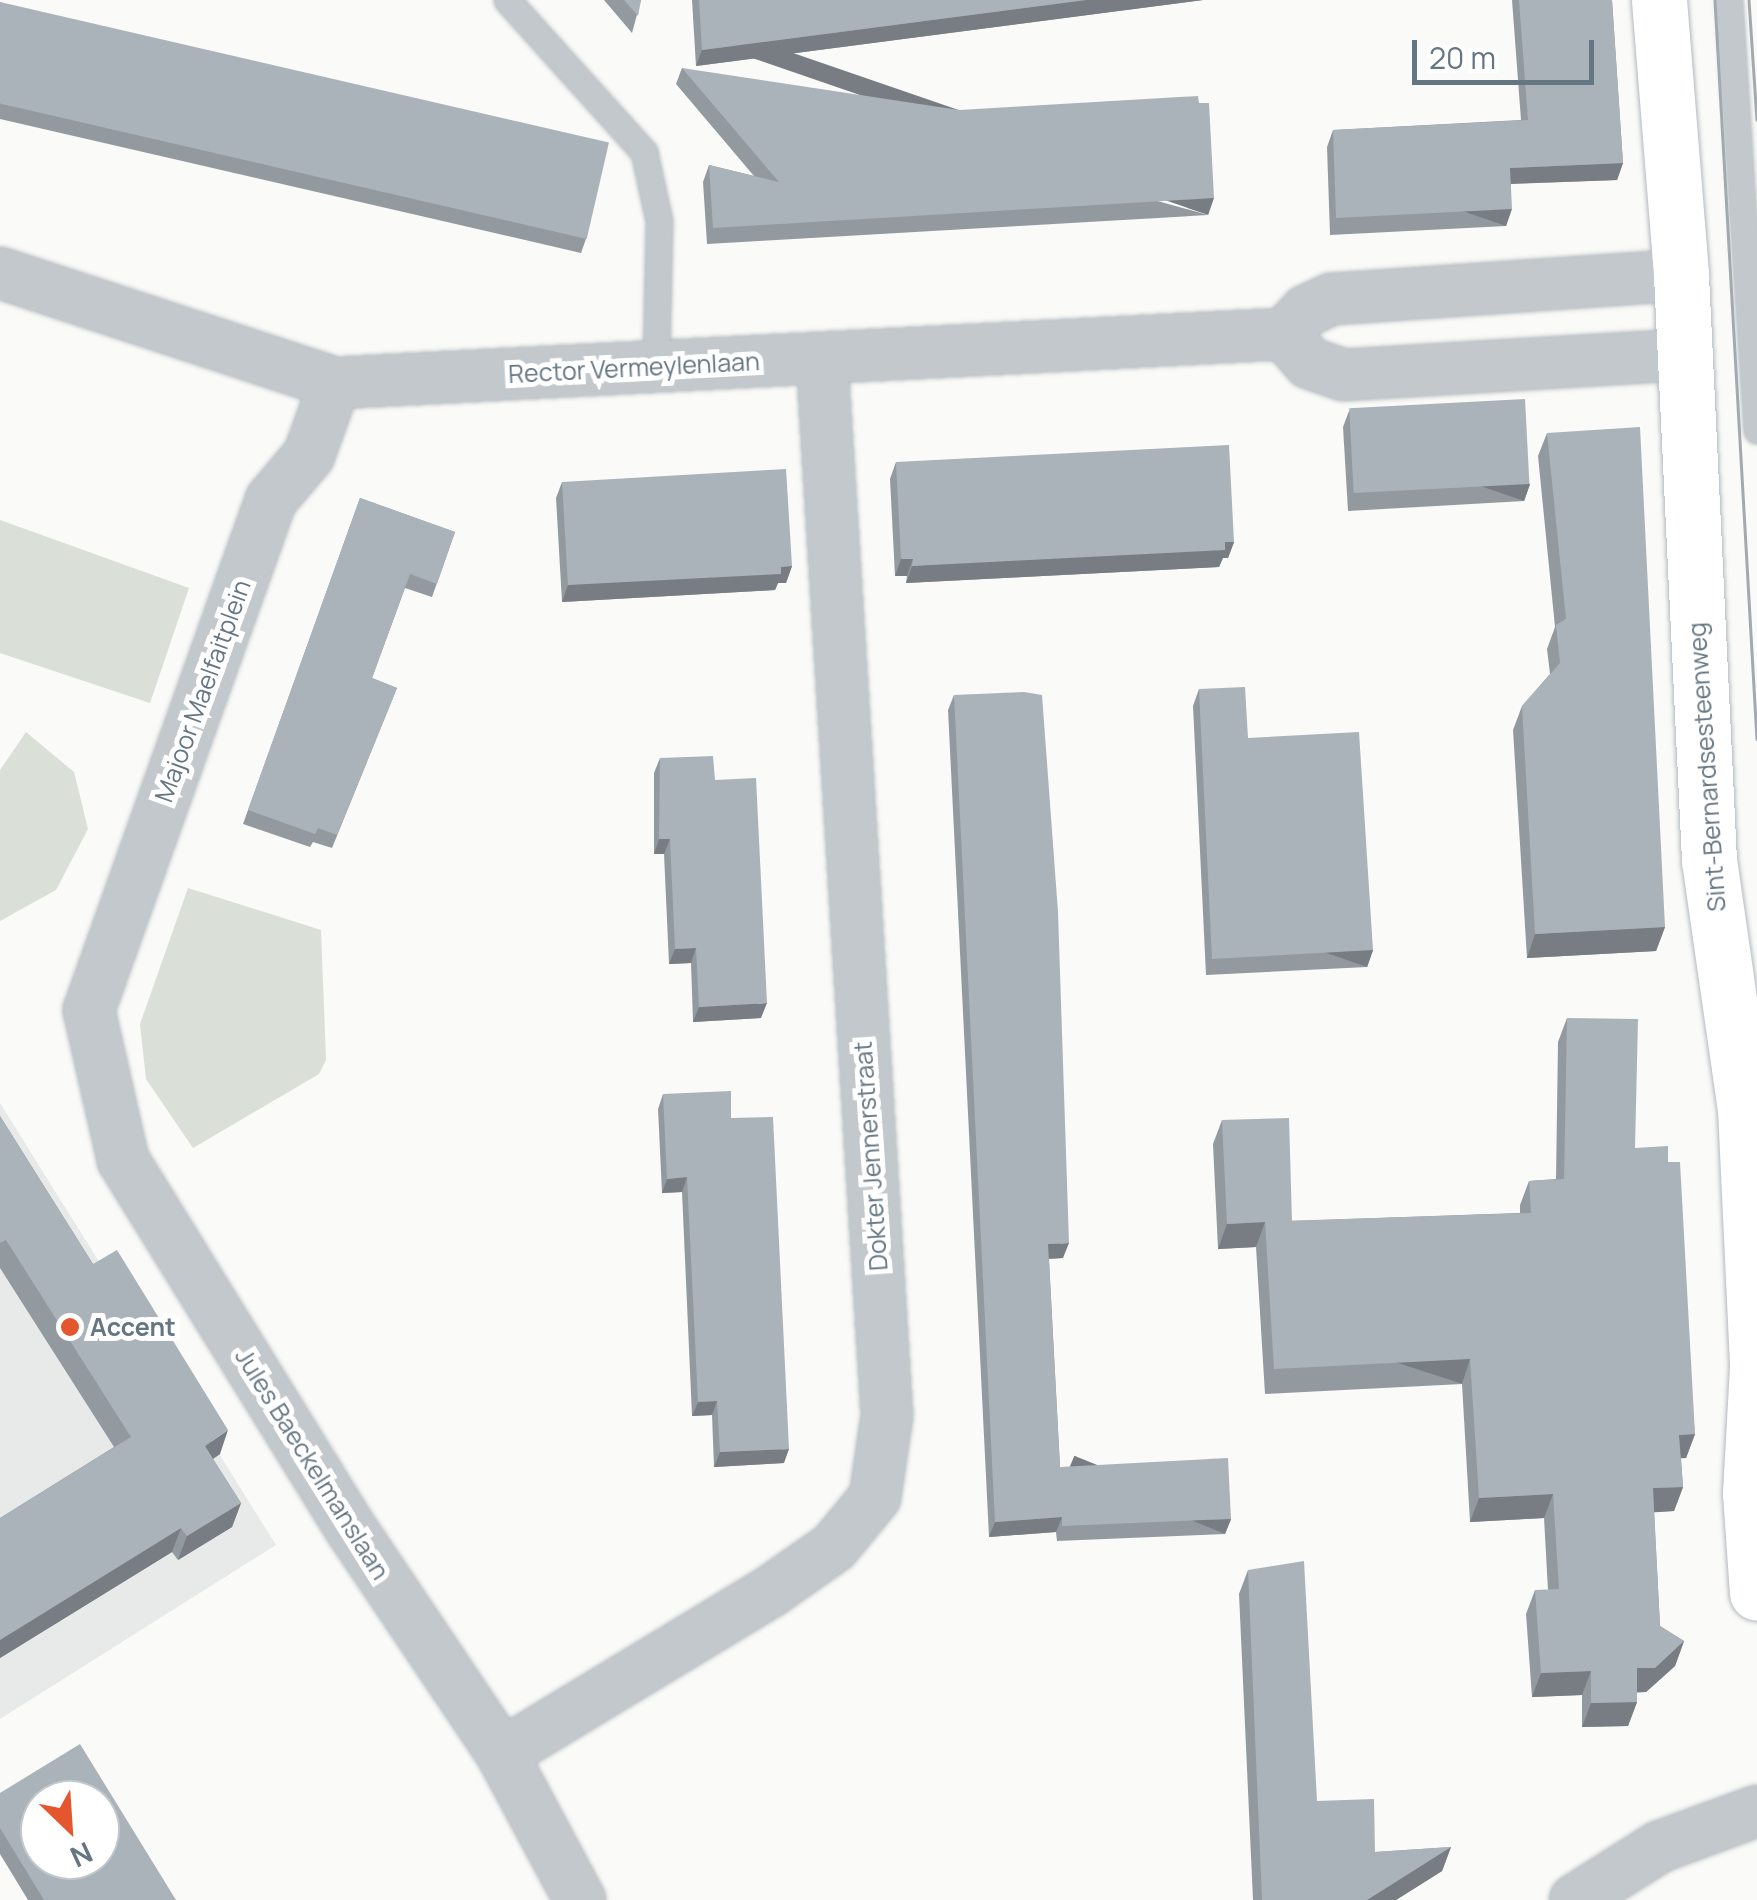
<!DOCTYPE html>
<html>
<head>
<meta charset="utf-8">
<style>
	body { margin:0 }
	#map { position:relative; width:1757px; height:1900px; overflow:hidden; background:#fafaf8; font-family:Manrope,sans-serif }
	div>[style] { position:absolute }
	.built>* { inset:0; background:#e8e9e9 }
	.green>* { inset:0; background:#dadfd7 }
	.roads { filter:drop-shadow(0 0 2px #b3babf) drop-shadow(0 0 2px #b3babf) }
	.service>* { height:25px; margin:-12.5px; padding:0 12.5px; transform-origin:12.5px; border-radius:12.5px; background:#c3c8cc }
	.minor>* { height:50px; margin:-25px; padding:0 25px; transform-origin:25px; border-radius:25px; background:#c3c8cc }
	.secondary>* { height:55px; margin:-27.5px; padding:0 27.5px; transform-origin:27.5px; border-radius:27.5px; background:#fff }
	.tram>* { height:2.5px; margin:-1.25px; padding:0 1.25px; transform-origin:1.25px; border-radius:1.25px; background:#a2aab0 }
	.wall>* { inset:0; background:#929a9f }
	.shaded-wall>* { inset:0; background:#777d82; transform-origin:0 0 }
	.building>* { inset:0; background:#aab3b9; transform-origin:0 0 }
	.dots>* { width:28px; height:28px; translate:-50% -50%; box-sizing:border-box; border:5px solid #fff; border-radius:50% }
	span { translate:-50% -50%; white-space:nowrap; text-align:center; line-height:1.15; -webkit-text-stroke:10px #fff; paint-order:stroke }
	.street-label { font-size:25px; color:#657683 }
	.poi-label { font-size:25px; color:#657683; font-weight:700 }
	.left { translate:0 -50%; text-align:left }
	.north { position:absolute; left:20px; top:1780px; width:100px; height:100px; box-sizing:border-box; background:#fff; border:2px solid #c1c8cd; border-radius:50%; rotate:155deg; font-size:28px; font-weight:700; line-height:40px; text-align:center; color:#657683 }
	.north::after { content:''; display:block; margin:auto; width:35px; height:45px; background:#e4572e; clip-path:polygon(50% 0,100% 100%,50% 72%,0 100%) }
	.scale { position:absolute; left:1412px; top:40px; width:182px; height:45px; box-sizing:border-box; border:5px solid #657683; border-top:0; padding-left:12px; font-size:30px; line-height:35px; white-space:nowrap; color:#657683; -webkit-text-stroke:8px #fff; paint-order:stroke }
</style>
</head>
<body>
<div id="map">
	<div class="built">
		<i style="clip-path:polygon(0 1103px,276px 1545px,0 1719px)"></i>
	</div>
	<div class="green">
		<i style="clip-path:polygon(0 520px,189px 588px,150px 703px,0 653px)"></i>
		<i style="clip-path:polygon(26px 732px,74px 772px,88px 829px,56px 890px,0 921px,0 770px)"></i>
		<i style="clip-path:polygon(188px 888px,321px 930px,326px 1060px,319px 1074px,193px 1148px,146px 1079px,140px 1024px)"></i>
	</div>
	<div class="roads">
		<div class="service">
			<i style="left:507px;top:0;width:205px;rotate:48deg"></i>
			<i style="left:644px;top:152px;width:71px;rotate:77.7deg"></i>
			<i style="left:659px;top:221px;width:146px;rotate:91.2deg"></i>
			<i style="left:1729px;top:0;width:431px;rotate:86.3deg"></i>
		</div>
		<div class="minor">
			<i style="left:0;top:273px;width:353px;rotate:18.2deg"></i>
			<i style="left:335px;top:383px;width:950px;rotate:-2.96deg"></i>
			<i style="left:1284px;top:334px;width:32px;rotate:-46deg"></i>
			<i style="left:1306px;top:311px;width:29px;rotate:-25deg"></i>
			<i style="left:1332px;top:299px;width:350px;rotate:-3.9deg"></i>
			<i style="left:1284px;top:334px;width:38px;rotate:49deg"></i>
			<i style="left:1309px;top:363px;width:36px;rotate:19deg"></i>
			<i style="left:1343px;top:375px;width:342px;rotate:-3.4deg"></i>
			<i style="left:335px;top:383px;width:77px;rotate:109.9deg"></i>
			<i style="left:309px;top:455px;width:59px;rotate:130.2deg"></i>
			<i style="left:271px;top:500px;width:542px;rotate:109.64deg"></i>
			<i style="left:89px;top:1010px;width:154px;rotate:77.2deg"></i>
			<i style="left:123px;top:1160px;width:430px;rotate:58.3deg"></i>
			<i style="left:349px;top:1526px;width:275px;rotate:56.1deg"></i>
			<i style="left:502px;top:1754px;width:166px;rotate:61.9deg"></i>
			<i style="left:502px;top:1754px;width:318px;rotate:-31.2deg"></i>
			<i style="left:774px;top:1589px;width:73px;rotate:-35deg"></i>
			<i style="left:834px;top:1547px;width:65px;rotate:-50.6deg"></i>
			<i style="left:875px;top:1497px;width:82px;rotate:-81.6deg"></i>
			<i style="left:887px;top:1416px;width:1058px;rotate:-93.52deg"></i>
			<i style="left:1575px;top:1900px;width:99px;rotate:-32.2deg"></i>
			<i style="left:1659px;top:1847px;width:104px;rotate:-20.2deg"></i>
		</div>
		<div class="secondary">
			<i style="left:1659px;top:0;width:276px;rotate:85.4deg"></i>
			<i style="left:1681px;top:275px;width:586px;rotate:87.26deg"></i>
			<i style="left:1709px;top:860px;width:252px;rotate:81.8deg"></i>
			<i style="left:1745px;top:1109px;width:258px;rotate:87.3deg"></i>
			<i style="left:1757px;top:1367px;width:126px;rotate:93.2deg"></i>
			<i style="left:1750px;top:1493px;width:100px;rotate:86deg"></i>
		</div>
	</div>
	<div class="tram">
		<i style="left:1715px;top:0;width:740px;rotate:86.75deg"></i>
		<i style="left:1749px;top:0;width:120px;rotate:86.2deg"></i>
	</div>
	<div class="wall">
		<i style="clip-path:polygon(604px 0,641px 0,632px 33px)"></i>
		<i style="clip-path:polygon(692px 0,1203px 0,696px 66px)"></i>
		<i style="clip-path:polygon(1512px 0,1612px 0,1623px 163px,1617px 180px,1511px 184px,1506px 226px,1330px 235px,1327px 147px,1333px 130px,1521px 120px)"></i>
		<i style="clip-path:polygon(0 2px,587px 236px,581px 253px,0 119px)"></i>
		<i style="clip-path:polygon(682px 68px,1208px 215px,707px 244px,703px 182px,709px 165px,754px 176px,676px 84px)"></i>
		<i style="clip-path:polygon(1349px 411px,1530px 484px,1524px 501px,1348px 511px,1343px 427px)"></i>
		<i style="clip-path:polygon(1547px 433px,1665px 927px,1656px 951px,1527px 958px,1513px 730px,1522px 706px,1550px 674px,1547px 649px,1555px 627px,1538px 456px)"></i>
		<i style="clip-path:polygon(896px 462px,1234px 542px,1228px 558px,1223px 558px,1219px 567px,906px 583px,907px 576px,895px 576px,890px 479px)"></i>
		<i style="clip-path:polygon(562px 482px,792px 566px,786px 583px,778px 583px,775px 590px,562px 602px,556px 498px)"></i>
		<i style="clip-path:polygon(360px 498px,455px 532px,432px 597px,405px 588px,372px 678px,397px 688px,332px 848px,313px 842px,310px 847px,243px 824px)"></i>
		<i style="clip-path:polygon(1199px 689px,1248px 738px,1373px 950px,1367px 967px,1206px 975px,1193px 706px)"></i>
		<i style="clip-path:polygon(954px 695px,1063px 1258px,1049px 1259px,1060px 1467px,1231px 1519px,1225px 1534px,1057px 1541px,1056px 1532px,989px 1537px,948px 710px)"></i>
		<i style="clip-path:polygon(660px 758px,715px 780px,761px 1018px,693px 1022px,691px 963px,669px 964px,664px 854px,654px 854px,654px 773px)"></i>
		<i style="clip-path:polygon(1567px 1018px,1635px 1148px,1668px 1162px,1695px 1434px,1686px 1458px,1681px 1458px,1683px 1487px,1674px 1511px,1654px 1512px,1660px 1626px,1684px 1641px,1675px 1666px,1646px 1692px,1637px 1692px,1637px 1702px,1628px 1726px,1582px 1727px,1582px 1695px,1532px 1697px,1526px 1614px,1535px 1590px,1548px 1590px,1544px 1518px,1470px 1522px,1462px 1384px,1265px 1394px,1256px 1247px,1218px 1249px,1213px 1144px,1222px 1120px,1292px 1221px,1520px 1213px,1520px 1205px,1529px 1181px,1556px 1179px,1558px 1042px)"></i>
		<i style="clip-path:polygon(663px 1094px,731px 1118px,784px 1463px,714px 1467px,712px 1415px,692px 1416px,682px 1192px,662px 1193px,658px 1109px)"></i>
		<i style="clip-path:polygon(0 1116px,93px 1264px,220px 1454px,213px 1459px,241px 1503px,232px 1527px,178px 1560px,172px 1552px,0 1658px,0 1518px,114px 1447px,0 1268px)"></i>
		<i style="clip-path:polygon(1248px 1570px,1317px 1801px,1375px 1852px,1451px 1847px,1442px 1871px,1396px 1900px,1253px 1900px,1239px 1594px)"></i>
		<i style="clip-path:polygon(0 1793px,176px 1900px,28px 1900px,0 1854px)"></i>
	</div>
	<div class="shaded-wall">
		<i style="clip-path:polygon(1086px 0,1203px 0,696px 66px,702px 50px)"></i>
		<i style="clip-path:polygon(1623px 163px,1617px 180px,1504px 184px,1510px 168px)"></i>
		<i style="left:1214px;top:198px;width:18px;height:502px;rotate:109deg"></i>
		<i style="left:1512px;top:209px;width:18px;height:176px;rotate:109deg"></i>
		<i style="left:1530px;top:484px;width:18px;height:176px;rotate:109deg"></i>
		<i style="clip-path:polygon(1225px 542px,1234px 542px,1228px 558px,1223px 558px,1219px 567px,906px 583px,912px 566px)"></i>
		<i style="clip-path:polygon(901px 559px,913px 559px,907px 576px,895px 576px)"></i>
		<i style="clip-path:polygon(792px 566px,786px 583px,778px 583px,775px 590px,562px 602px,568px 585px)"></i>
		<i style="clip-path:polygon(659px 839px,670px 839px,664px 854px,654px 854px)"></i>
		<i style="clip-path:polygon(1665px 927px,1656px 951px,1527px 958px,1535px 934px)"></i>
		<i style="clip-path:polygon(696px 948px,691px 963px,669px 964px,675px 949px)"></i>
		<i style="left:1373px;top:950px;width:18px;height:161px;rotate:109deg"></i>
		<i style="clip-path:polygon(767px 1003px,761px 1018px,693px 1022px,699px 1007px)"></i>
		<i style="clip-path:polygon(687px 1177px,682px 1192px,662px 1193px,667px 1179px)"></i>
		<i style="clip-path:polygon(1265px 1222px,1256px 1247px,1218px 1249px,1227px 1224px)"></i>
		<i style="clip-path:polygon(1069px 1243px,1063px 1258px,1042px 1259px,1048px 1244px)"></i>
		<i style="left:1470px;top:1359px;width:26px;height:196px;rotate:108deg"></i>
		<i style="clip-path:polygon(717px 1401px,712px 1415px,692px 1416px,698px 1402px)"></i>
		<i style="clip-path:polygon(228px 1430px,220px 1454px,196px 1470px,205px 1446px)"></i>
		<i style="clip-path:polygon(1695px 1434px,1686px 1458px,1670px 1459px,1679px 1435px)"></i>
		<i style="clip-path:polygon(789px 1449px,784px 1463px,714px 1467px,720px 1452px)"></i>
		<i style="clip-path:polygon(1683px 1487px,1674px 1511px,1644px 1513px,1653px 1488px)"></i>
		<i style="clip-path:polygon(1553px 1494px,1544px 1518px,1470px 1522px,1479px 1498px)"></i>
		<i style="clip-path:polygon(241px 1503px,232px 1527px,178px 1560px,187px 1536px)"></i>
		<i style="clip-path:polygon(1062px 1517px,1056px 1532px,989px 1537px,995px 1522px)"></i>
		<i style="left:1231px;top:1519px;width:16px;height:169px;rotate:112deg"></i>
		<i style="clip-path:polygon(181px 1528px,172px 1552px,0 1658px,0 1640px)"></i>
		<i style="clip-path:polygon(1684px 1641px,1675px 1666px,1646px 1692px,1628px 1693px,1637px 1668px)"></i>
		<i style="clip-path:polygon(1591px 1671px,1582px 1695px,1532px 1697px,1541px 1673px)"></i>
		<i style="clip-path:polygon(1637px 1702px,1628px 1726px,1582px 1727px,1591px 1703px)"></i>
		<i style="clip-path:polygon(1451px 1847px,1442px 1871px,1396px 1900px,1367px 1900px)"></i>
	</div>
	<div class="building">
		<i style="clip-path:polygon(624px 0,641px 0,638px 16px)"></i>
		<i style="clip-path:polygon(699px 0,1086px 0,702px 50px)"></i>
		<i style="clip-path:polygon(1519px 0,1612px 0,1623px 163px,1510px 168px,1512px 209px,1336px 218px,1333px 130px,1528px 120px)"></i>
		<i style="left:0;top:2px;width:625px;height:99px;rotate:13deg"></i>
		<i style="clip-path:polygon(682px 68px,959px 110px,1198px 96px,1199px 103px,1209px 103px,1214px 198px,713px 228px,709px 165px,779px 182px)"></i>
		<i style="left:1525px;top:399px;width:85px;height:176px;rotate:87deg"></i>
		<i style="clip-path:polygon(1640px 427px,1665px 927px,1535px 934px,1522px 706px,1560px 663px,1556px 625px,1566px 619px,1547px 433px)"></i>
		<i style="clip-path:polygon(1229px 445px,1234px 542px,1225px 542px,1225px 550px,912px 566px,913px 559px,901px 559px,896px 462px)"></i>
		<i style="clip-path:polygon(786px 469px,792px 566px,781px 567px,781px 574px,568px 585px,562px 482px)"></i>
		<i style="clip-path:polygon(360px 498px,455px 532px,437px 584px,410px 574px,372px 678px,397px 688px,337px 835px,318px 828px,315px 834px,248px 810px)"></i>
		<i style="clip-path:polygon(1245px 687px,1248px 738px,1359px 732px,1373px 950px,1212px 959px,1199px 689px)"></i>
		<i style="clip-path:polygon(1024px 692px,1042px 695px,1058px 912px,1069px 1243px,1048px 1244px,1060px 1467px,1228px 1458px,1231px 1519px,1062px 1526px,1062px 1517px,995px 1522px,954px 695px)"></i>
		<i style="clip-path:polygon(713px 756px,715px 780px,756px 778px,767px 1003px,699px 1007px,696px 948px,675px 949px,670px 839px,659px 839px,660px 758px)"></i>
		<i style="clip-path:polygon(1567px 1018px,1638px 1019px,1635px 1148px,1668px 1146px,1668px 1162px,1680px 1162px,1695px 1434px,1679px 1435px,1683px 1487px,1653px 1488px,1660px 1626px,1684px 1641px,1655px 1668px,1637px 1668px,1637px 1702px,1591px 1703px,1591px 1671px,1541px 1673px,1535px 1590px,1559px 1589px,1553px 1494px,1479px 1498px,1470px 1359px,1274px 1369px,1265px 1222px,1227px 1224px,1222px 1120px,1289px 1118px,1292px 1221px,1282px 1221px,1531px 1213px,1529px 1181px,1564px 1179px)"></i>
		<i style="clip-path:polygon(731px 1091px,731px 1118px,773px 1117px,789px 1449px,720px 1452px,717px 1401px,698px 1402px,687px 1177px,667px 1179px,663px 1094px)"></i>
		<i style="clip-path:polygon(0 1116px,93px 1264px,117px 1250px,228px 1430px,205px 1446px,241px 1503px,187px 1536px,181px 1528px,0 1640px,0 1518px,131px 1437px,6px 1240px,0 1243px)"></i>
		<i style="clip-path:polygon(1304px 1561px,1317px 1801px,1374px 1799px,1375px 1852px,1451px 1847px,1367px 1900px,1262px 1900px,1248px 1570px)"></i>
		<i style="clip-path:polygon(evenodd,80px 1744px,176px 1900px,44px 1900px,0 1828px,0 1793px,80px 1744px,40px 1800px,100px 1800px,100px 1860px,40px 1860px,40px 1800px)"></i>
	</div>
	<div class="dots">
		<i style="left:70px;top:1327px;background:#e4572e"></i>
	</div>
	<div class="street-label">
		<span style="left:634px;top:368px;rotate:-3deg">Rector Vermeylenlaan</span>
		<span style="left:203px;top:691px;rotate:-70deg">Majoor Maelfaitplein</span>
		<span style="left:1707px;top:767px;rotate:-94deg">Sint-Bernardsesteenweg</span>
		<span style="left:871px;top:1156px;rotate:-94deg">Dokter Jennerstraat</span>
		<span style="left:312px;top:1464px;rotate:58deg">Jules Baeckelmanslaan</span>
	</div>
	<div class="poi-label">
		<span class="left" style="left:90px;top:1327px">Accent</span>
	</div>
	<div class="north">N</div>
	<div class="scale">20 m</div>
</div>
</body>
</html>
